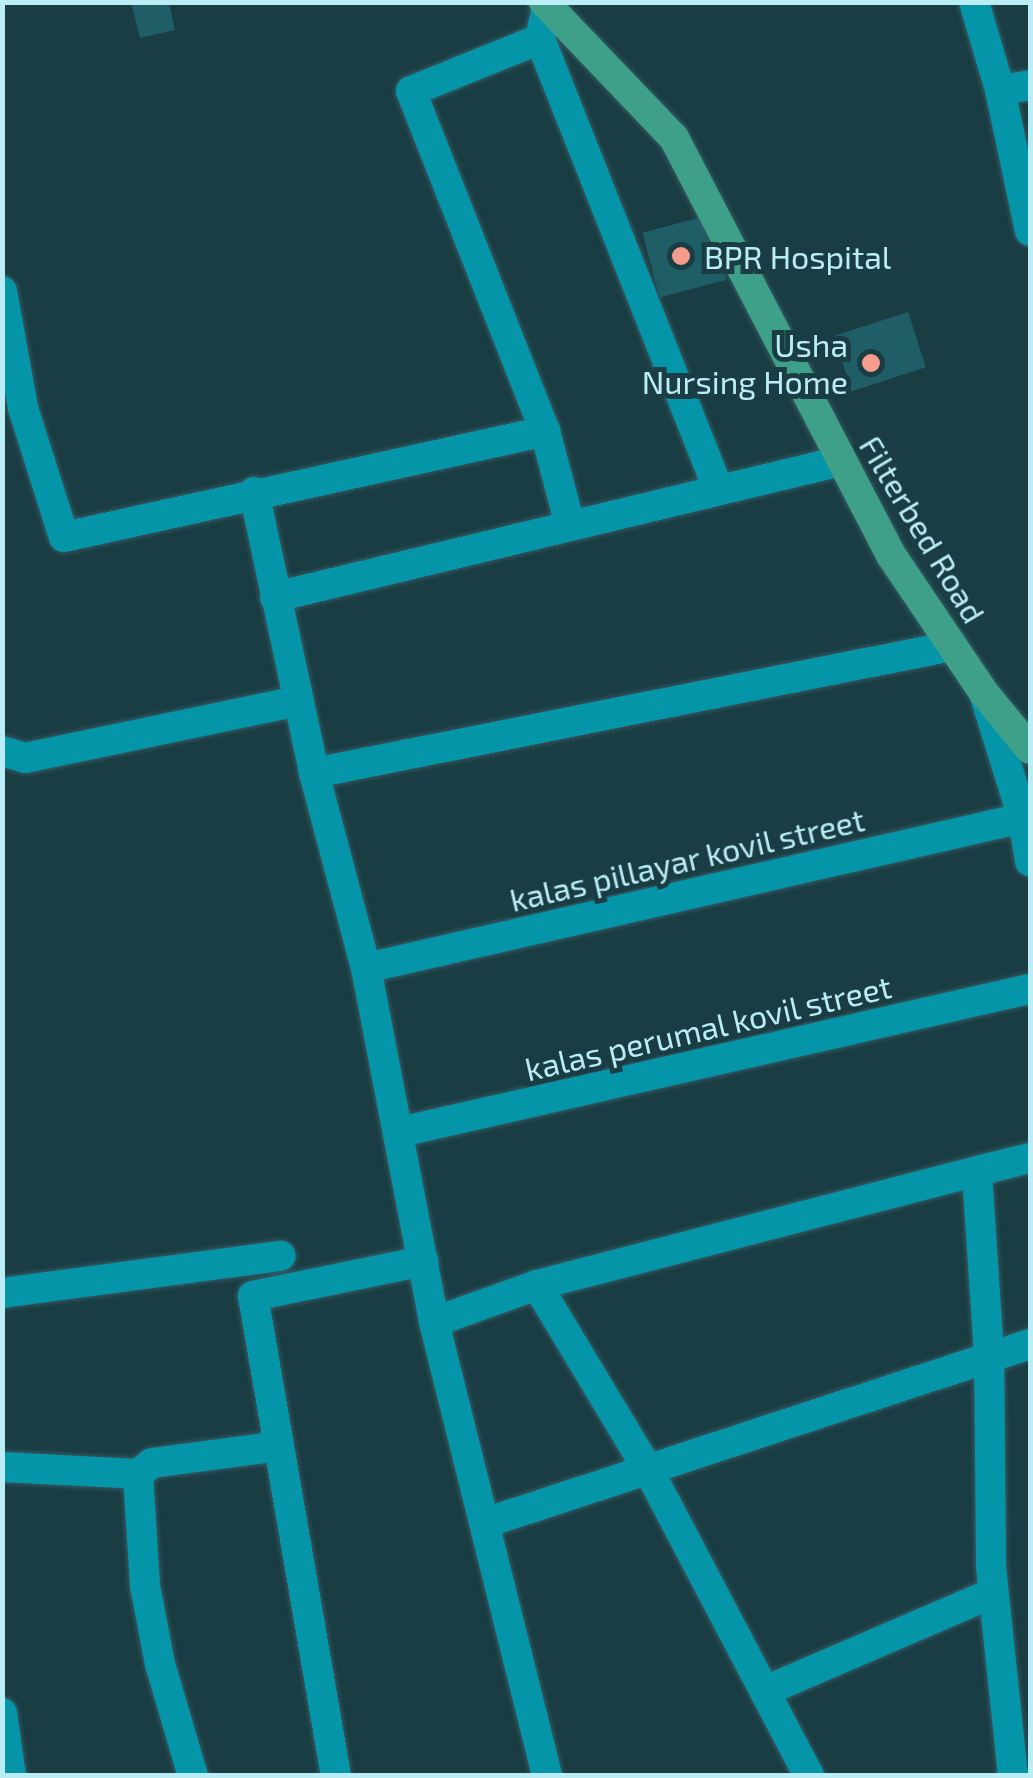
<!DOCTYPE html>
<html>
<head>
<meta charset="utf-8">
<style>
	body { margin:0 }
	#map { position:relative; width:1033px; height:1778px; overflow:hidden; background:#1a3d44; font-family:"Exo 2",sans-serif }
	div>[style] { position:absolute }
	.building>* { inset:0; background:#1f5d67; transform-origin:0 0 }
	.roads { filter:drop-shadow(0 0 2px #345c63) drop-shadow(0 0 2px #345c63) }
	.minor>* { height:30px; margin:-15px; padding:0 15px; transform-origin:15px; border-radius:15px; background:#0495a8 }
	.major>* { height:30px; margin:-15px; padding:0 15px; transform-origin:15px; border-radius:15px; background:#3ea089 }
	.dots>* { width:28px; height:28px; translate:-50% -50%; box-sizing:border-box; border:5px solid #1a3d44; border-radius:50% }
	span { translate:-50% -50%; white-space:nowrap; text-align:center; line-height:1.15; -webkit-text-stroke:10px #1a3d44; paint-order:stroke }
	.poi-label { font-size:32px; color:#bbedf7 }
	.left { translate:0 -50%; text-align:left }
	.right { translate:-100% -50%; text-align:right }
	.street-label { font-size:32px; color:#bbedf7 }
	.frame { position:absolute; inset:0; border:5px solid #bbedf7; pointer-events:none }
</style>
</head>
<body>
<div id="map">
	<div class="building">
		<i style="clip-path:polygon(131px 2px,169px 2px,175px 30px,140px 38px)"></i>
		<i style="left:709px;top:215px;width:67px;height:69px;rotate:75deg"></i>
		<i style="left:908px;top:312px;width:58px;height:78px;rotate:72deg"></i>
	</div>
	<div class="roads">
		<div class="minor">
			<i style="left:974px;top:2px;width:92px;rotate:73.5deg"></i>
			<i style="left:1000px;top:90px;width:144px;rotate:78deg"></i>
			<i style="left:547px;top:8px;width:32px;rotate:103deg"></i>
			<i style="left:540px;top:39px;width:139px;rotate:158deg"></i>
			<i style="left:411px;top:91px;width:365px;rotate:68.5deg"></i>
			<i style="left:545px;top:431px;width:97px;rotate:75.1deg"></i>
			<i style="left:540px;top:39px;width:484px;rotate:68.4deg"></i>
			<i style="left:1000px;top:90px;width:30px;rotate:-9deg"></i>
			<i style="left:2px;top:291px;width:119px;rotate:79.8deg"></i>
			<i style="left:23px;top:408px;width:135px;rotate:72.4deg"></i>
			<i style="left:64px;top:537px;width:493px;rotate:-12.4deg"></i>
			<i style="left:254px;top:492px;width:287px;rotate:77.9deg"></i>
			<i style="left:314px;top:773px;width:202px;rotate:75.1deg"></i>
			<i style="left:366px;top:968px;width:360px;rotate:79.1deg"></i>
			<i style="left:434px;top:1322px;width:468px;rotate:76deg"></i>
			<i style="left:275px;top:597px;width:582px;rotate:-13.51deg"></i>
			<i style="left:984px;top:693px;width:131px;rotate:72.7deg"></i>
			<i style="left:1023px;top:818px;width:44px;rotate:80.8deg"></i>
			<i style="left:2px;top:751px;width:24px;rotate:17deg"></i>
			<i style="left:25px;top:758px;width:279px;rotate:-11.8deg"></i>
			<i style="left:314px;top:773px;width:651px;rotate:-11.26deg"></i>
			<i style="left:366px;top:968px;width:674px;rotate:-12.86deg"></i>
			<i style="left:400px;top:1132px;width:646px;rotate:-12.79deg"></i>
			<i style="left:537px;top:1285px;width:219px;rotate:59deg"></i>
			<i style="left:650px;top:1473px;width:342px;rotate:62.3deg"></i>
			<i style="left:2px;top:1293px;width:281px;rotate:-7.6deg"></i>
			<i style="left:434px;top:1322px;width:109px;rotate:-19.8deg"></i>
			<i style="left:537px;top:1285px;width:455px;rotate:-14.5deg"></i>
			<i style="left:2px;top:1467px;width:136px;rotate:2.9deg"></i>
			<i style="left:138px;top:1474px;width:18px;rotate:-38deg"></i>
			<i style="left:152px;top:1463px;width:128px;rotate:-7.6deg"></i>
			<i style="left:138px;top:1474px;width:112px;rotate:86.4deg"></i>
			<i style="left:145px;top:1586px;width:79px;rotate:79.1deg"></i>
			<i style="left:160px;top:1664px;width:117px;rotate:73.6deg"></i>
			<i style="left:485px;top:1523px;width:574px;rotate:-18.18deg"></i>
			<i style="left:765px;top:1691px;width:248px;rotate:-23.3deg"></i>
			<i style="left:2px;top:1713px;width:64px;rotate:81.9deg"></i>
			<i style="left:336px;top:1776px;width:487px;rotate:-99.8deg"></i>
			<i style="left:253px;top:1296px;width:174px;rotate:-11.6deg"></i>
			<i style="left:1013px;top:1776px;width:212px;rotate:-96deg"></i>
			<i style="left:991px;top:1565px;width:211px;rotate:-90.5deg"></i>
			<i style="left:989px;top:1354px;width:183px;rotate:-93.8deg"></i>
			<i style="left:977px;top:1171px;width:55px;rotate:-13.8deg"></i>
		</div>
		<div class="major">
			<i style="left:544px;top:2px;width:188px;rotate:46.3deg"></i>
			<i style="left:674px;top:138px;width:470px;rotate:62.5deg"></i>
			<i style="left:891px;top:555px;width:166px;rotate:56deg"></i>
			<i style="left:984px;top:693px;width:72px;rotate:50.6deg"></i>
		</div>
	</div>
	<div class="dots">
		<i style="left:681px;top:256px;background:#f59d8d"></i>
		<i style="left:871px;top:363px;background:#f59d8d"></i>
	</div>
	<div class="poi-label">
		<span class="left" style="left:704px;top:256px">BPR Hospital</span>
		<span class="right" style="left:848px;top:363px">Usha<br>Nursing Home</span>
	</div>
	<div class="street-label">
		<span style="left:923px;top:529px;rotate:59deg">Filterbed Road</span>
		<span style="left:687px;top:859px;rotate:-13deg">kalas pillayar kovil street</span>
		<span style="left:708px;top:1027px;rotate:-13deg">kalas perumal kovil street</span>
	</div>
	<div class="frame"></div>
</div>
</body>
</html>
